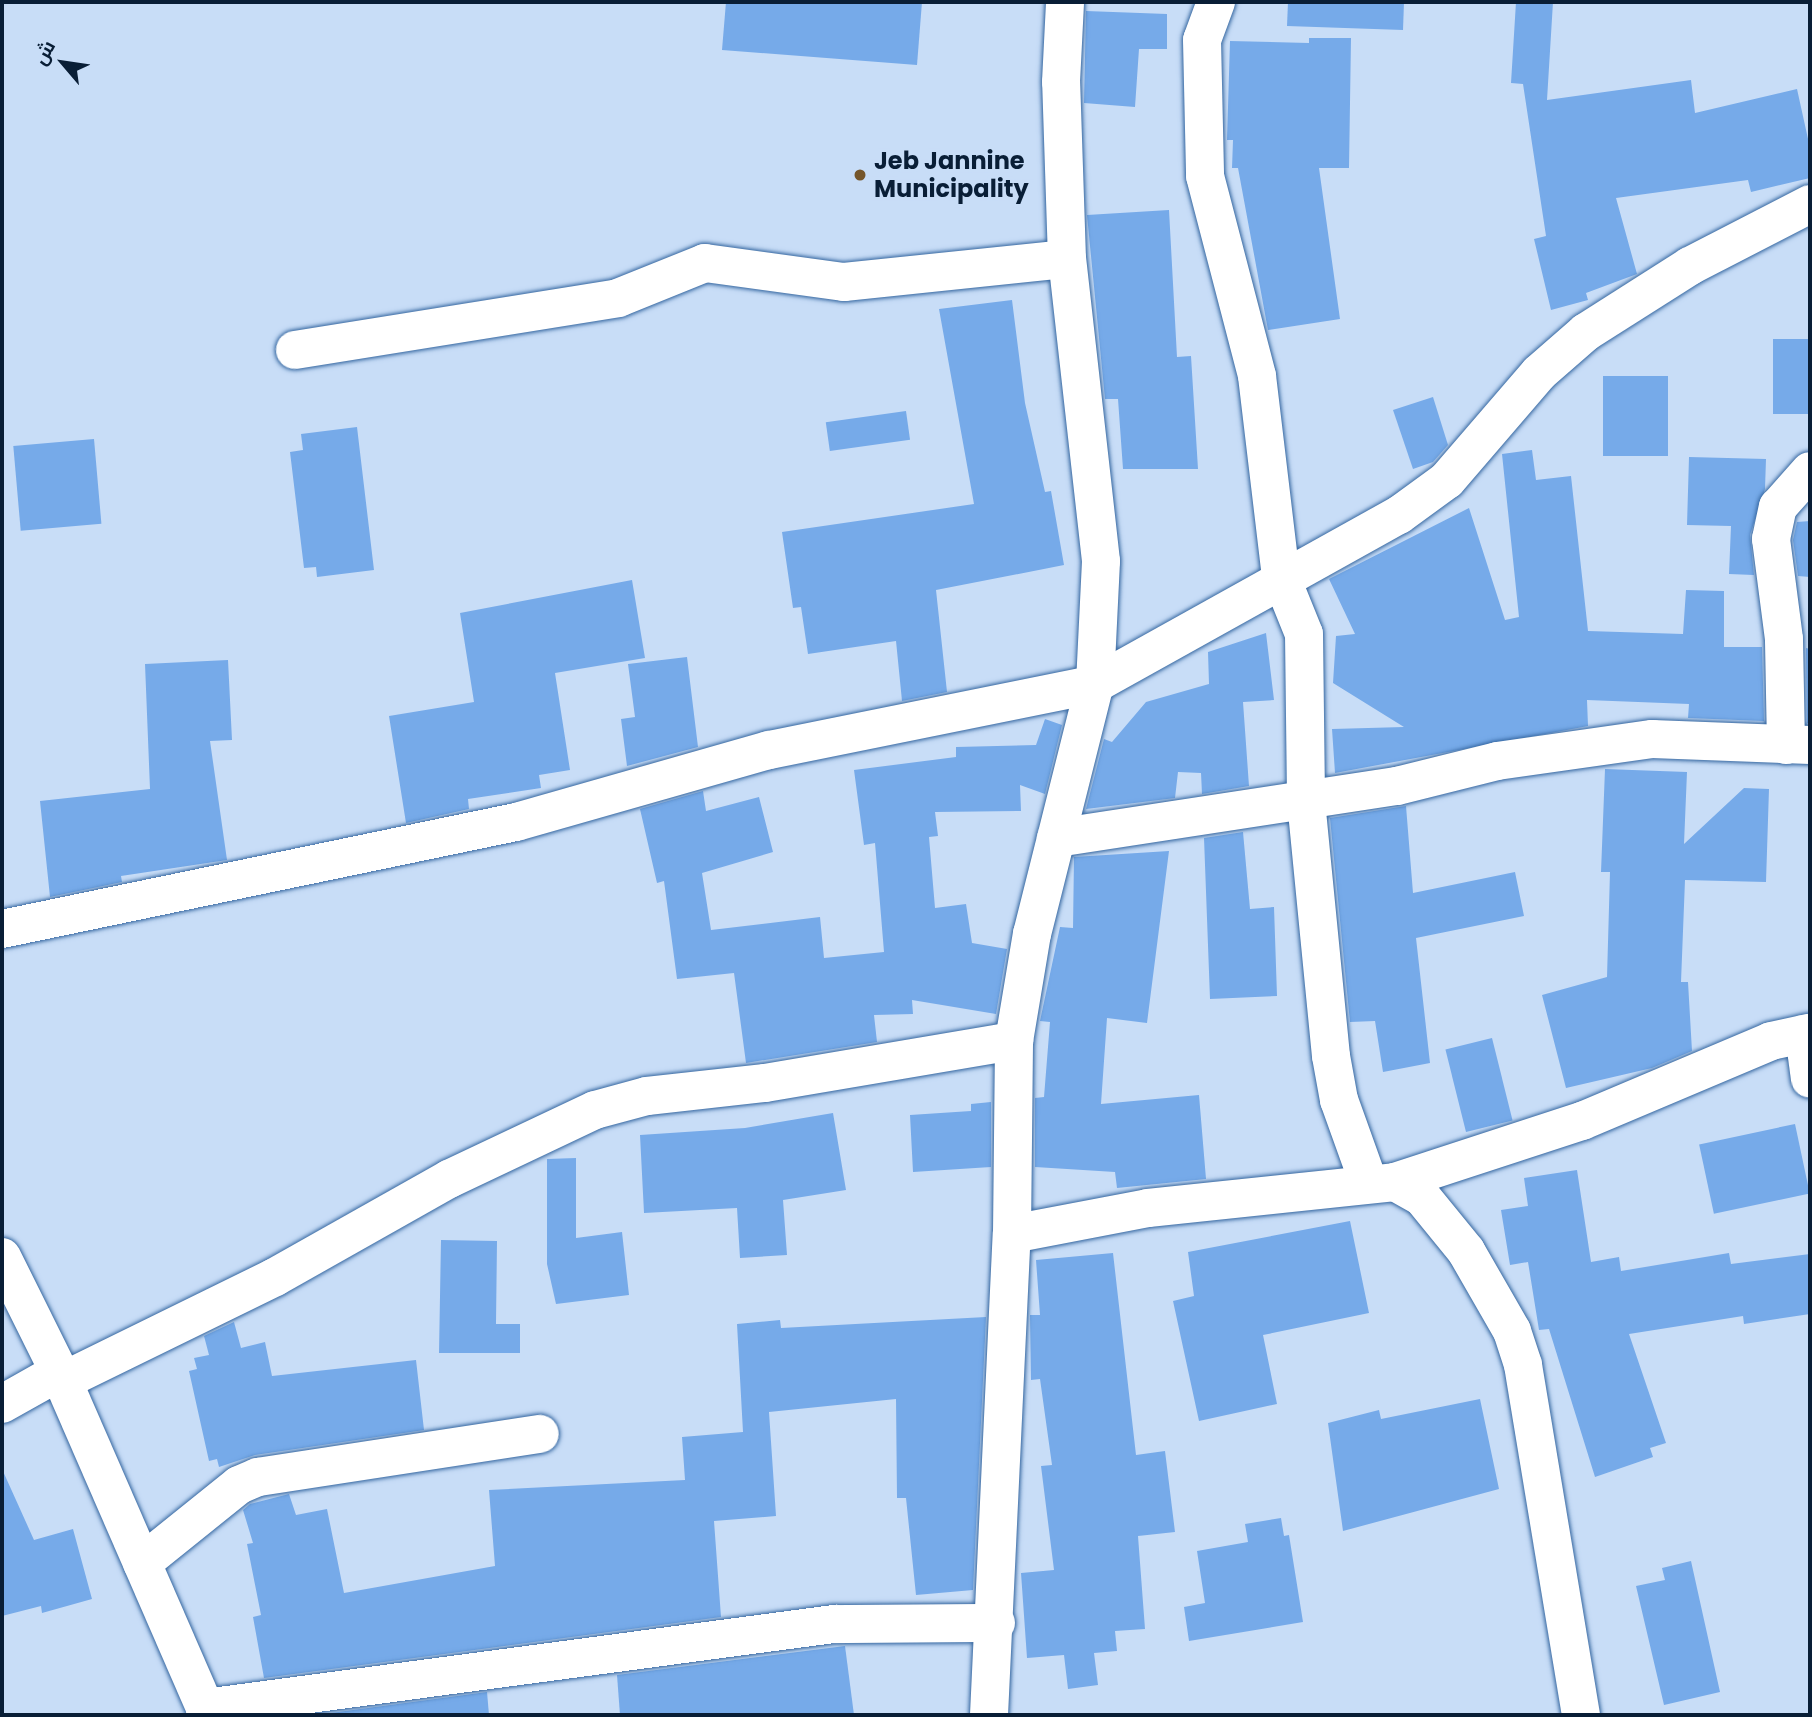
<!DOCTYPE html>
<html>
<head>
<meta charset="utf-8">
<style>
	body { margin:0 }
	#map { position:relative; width:1812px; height:1717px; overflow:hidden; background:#c8ddf7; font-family:Poppins,Cairo,sans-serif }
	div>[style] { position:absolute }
	.building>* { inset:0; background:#76aae9; transform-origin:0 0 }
	.roads { filter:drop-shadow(0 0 2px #3466a0) drop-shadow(0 0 2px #3466a0) }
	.minor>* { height:38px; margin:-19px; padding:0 19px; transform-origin:19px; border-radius:19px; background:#fff }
	.major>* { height:38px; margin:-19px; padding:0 19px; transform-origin:19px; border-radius:19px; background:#fff }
	.dots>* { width:19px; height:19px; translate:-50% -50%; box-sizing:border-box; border:4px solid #c8ddf7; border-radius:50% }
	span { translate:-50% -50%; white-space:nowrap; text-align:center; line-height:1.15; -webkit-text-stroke:7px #c8ddf7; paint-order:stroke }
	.poi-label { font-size:24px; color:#091e36; font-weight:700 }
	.left { translate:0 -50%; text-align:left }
	.frame { position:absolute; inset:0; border:4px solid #091e36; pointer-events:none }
	.north { position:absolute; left:28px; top:28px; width:70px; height:70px; -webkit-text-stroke:5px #c8ddf7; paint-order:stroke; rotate:299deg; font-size:19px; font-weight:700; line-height:28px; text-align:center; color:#091e36 }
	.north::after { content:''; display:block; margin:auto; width:24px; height:32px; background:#091e36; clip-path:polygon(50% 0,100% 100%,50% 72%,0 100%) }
</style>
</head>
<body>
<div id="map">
	<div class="building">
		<i style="clip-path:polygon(726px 2px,922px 2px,917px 65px,722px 50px)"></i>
		<i style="clip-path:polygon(1288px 2px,1404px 2px,1403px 30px,1287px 26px)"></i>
		<i style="clip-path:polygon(1516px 2px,1553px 2px,1547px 100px,1691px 80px,1695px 113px,1797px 89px,1810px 148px,1810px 178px,1751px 192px,1748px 180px,1616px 198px,1637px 274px,1586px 293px,1588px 300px,1551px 310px,1534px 239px,1546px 236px,1523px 84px,1511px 83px)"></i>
		<i style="clip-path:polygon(1086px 11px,1167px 14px,1167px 49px,1139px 49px,1135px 107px,1084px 103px)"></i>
		<i style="clip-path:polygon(1309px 38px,1351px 38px,1349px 168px,1319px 168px,1340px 319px,1268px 330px,1238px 168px,1232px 168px,1233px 140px,1227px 140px,1230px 41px,1309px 43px)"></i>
		<i style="clip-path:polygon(1169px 210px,1177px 357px,1191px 356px,1198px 469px,1123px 469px,1118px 399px,1105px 399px,1087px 215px)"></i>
		<i style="clip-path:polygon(1012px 300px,1025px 403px,1045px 492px,1051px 491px,1064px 565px,936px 590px,947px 692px,902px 701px,896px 641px,808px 654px,801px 607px,793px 608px,782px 532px,974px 504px,939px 309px)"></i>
		<i style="left:1810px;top:339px;width:75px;height:37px;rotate:90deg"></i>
		<i style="left:1603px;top:376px;width:65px;height:80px"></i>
		<i style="clip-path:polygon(1433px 397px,1448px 445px,1433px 462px,1413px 469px,1393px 410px)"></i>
		<i style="left:906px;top:411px;width:29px;height:81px;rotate:82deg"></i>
		<i style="clip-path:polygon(357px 427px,374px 570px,317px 577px,316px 567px,304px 568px,290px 452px,303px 450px,301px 434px)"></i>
		<i style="left:94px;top:439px;width:85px;height:81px;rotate:85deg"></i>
		<i style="clip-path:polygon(1532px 450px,1536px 480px,1571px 476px,1588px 631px,1683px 634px,1686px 590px,1724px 591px,1724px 647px,1762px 647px,1764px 721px,1688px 718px,1689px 704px,1587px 700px,1588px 726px,1335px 773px,1332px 729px,1404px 727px,1333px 683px,1336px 636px,1355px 634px,1329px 579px,1469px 508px,1505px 620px,1519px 617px,1502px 454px)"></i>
		<i style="clip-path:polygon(1689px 457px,1766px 459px,1765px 489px,1750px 535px,1754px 575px,1729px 574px,1731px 526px,1687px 525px)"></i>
		<i style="clip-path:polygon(1810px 521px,1810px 577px,1798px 576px,1793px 540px,1797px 522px)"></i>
		<i style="clip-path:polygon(632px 580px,645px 658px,555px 673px,570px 770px,539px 775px,541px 788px,468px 799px,469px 809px,406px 823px,389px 716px,474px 702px,460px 613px)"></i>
		<i style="clip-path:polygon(1266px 633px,1274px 700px,1243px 702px,1249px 786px,1202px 794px,1201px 773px,1178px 772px,1175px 798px,1086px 809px,1104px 739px,1112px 742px,1146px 702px,1209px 684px,1208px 652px)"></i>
		<i style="clip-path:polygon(1806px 648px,1810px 649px,1810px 723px,1807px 723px)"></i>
		<i style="clip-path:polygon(687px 657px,698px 747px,627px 766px,621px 719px,635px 717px,628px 664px)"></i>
		<i style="clip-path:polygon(228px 660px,232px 740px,210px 741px,227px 860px,121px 876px,122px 882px,50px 897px,40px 801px,150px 789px,145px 664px)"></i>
		<i style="clip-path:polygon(1045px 719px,1062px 725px,1045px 794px,1020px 785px,1021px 811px,935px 812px,938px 836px,929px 837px,935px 908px,966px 904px,972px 943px,1007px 949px,996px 1014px,912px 1000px,913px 1014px,874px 1015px,877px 1042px,746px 1063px,734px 973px,677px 979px,664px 881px,657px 883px,640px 809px,703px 791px,706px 811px,759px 797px,773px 852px,702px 873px,711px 930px,820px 917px,824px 958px,884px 952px,875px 843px,864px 845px,854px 770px,956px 757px,956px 747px,1036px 745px)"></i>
		<i style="clip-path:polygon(1605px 769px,1687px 772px,1684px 844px,1744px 788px,1769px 789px,1766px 882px,1685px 880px,1681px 982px,1688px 982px,1692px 1051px,1652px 1068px,1566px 1088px,1542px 995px,1607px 977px,1610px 872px,1601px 872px)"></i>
		<i style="clip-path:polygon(1406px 806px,1413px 893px,1515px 872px,1524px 916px,1416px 938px,1430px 1063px,1383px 1072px,1375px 1021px,1350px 1022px,1330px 818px)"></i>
		<i style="clip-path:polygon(1243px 832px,1250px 909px,1274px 907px,1277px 996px,1210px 999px,1204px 838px)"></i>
		<i style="clip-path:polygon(1169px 851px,1147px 1023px,1107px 1018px,1101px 1104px,1199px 1095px,1206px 1179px,1117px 1188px,1115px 1172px,1035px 1167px,1035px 1098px,1044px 1097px,1050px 1022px,1040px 1021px,1060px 927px,1073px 928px,1074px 857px)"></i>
		<i style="left:1492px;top:1038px;width:85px;height:48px;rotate:76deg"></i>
		<i style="clip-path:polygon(991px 1102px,991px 1167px,913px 1172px,910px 1115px,971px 1111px,971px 1104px)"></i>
		<i style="clip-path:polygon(833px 1113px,846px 1190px,783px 1200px,787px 1255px,740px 1258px,737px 1208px,644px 1213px,640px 1135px,745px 1128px)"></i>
		<i style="left:1795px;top:1124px;width:71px;height:98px;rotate:78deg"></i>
		<i style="clip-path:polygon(576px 1158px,576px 1238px,622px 1232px,629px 1295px,556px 1304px,547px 1264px,547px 1159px)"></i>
		<i style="clip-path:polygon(1577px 1170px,1591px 1262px,1619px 1257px,1621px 1271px,1729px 1253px,1731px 1264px,1810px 1254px,1810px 1314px,1744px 1324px,1743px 1316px,1629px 1334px,1666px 1443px,1650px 1448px,1653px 1457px,1595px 1477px,1549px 1329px,1539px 1330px,1528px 1262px,1510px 1265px,1501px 1210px,1528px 1206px,1524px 1178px)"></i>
		<i style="clip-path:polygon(1350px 1221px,1369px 1313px,1263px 1335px,1277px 1404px,1199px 1421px,1173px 1301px,1194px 1296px,1188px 1252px)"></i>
		<i style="clip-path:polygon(441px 1240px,497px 1241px,496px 1324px,520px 1324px,520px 1353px,439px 1353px)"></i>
		<i style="clip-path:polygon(1113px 1253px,1136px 1455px,1165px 1451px,1175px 1532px,1138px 1536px,1145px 1629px,1115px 1631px,1117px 1651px,1094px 1653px,1098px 1685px,1068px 1689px,1064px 1655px,1027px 1658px,1021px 1573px,1054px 1570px,1041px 1466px,1052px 1465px,1040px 1379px,1031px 1380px,1030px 1315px,1040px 1315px,1036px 1260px)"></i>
		<i style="clip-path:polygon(986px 1317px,973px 1590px,916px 1595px,906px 1498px,897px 1498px,896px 1399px,769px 1412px,776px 1516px,714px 1521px,721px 1617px,264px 1678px,253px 1617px,261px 1615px,247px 1544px,253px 1543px,243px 1510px,250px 1504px,289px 1494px,296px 1515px,327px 1509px,344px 1593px,495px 1566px,489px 1490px,685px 1480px,682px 1437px,743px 1432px,737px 1324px,780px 1320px,781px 1328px)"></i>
		<i style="clip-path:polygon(234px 1322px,241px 1348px,265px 1342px,272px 1376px,416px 1360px,424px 1430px,255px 1455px,219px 1467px,217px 1459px,209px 1461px,189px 1371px,197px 1369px,194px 1358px,209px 1355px,204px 1336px)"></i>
		<i style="clip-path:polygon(1480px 1399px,1499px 1489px,1343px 1531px,1328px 1423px,1379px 1410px,1381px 1419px)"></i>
		<i style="clip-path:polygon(2px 1469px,34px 1540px,73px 1529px,92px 1599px,42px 1613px,41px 1606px,2px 1616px)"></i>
		<i style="clip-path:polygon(1281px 1518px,1284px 1536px,1289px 1535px,1303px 1622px,1189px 1641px,1184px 1607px,1205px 1603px,1197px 1551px,1248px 1542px,1245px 1524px)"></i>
		<i style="clip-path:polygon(1691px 1561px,1720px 1692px,1664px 1705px,1636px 1586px,1665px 1580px,1662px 1568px)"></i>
		<i style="clip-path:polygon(845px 1646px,854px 1715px,620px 1715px,617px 1675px)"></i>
		<i style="clip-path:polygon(487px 1692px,489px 1715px,316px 1715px)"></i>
	</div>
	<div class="roads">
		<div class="minor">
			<i style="left:1216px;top:2px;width:40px;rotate:110.2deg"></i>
			<i style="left:1202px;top:40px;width:136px;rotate:88.7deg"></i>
			<i style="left:1205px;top:176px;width:207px;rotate:75.4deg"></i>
			<i style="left:1257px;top:376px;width:202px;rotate:83.2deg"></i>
			<i style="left:1281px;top:577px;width:61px;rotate:68deg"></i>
			<i style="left:1304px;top:634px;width:167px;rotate:89.3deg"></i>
			<i style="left:1306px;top:801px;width:256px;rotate:84.4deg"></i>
			<i style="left:1331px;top:1056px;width:45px;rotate:79.7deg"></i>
			<i style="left:1339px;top:1100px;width:86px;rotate:70.3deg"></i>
			<i style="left:295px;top:350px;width:327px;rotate:-9.1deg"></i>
			<i style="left:618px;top:298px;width:94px;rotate:-21.9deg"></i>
			<i style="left:705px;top:263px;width:140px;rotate:7.8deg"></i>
			<i style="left:844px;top:282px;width:224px;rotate:-5.9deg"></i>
			<i style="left:1786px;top:745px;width:106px;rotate:-91.1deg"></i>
			<i style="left:1784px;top:639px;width:101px;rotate:-97.4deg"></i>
			<i style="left:1771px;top:539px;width:33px;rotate:-78deg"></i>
			<i style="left:1778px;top:507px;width:48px;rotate:-48.4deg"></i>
			<i style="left:1056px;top:838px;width:345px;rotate:-8.7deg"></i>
			<i style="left:1397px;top:786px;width:103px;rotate:-14deg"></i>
			<i style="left:1497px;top:761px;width:157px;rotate:-8.1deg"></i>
			<i style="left:1652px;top:739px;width:158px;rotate:2.2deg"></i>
			<i style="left:2px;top:929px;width:525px;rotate:-11.76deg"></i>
			<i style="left:516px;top:822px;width:263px;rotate:-15.9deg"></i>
			<i style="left:769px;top:750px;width:333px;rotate:-11.4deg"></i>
			<i style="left:1095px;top:684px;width:123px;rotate:-87.2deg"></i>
			<i style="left:1101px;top:561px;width:304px;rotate:-96.4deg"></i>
			<i style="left:1067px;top:259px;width:177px;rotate:-91.9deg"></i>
			<i style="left:1061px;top:82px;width:80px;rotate:-87.1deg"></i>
			<i style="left:1804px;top:1034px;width:45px;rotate:82.4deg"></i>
			<i style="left:1395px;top:1182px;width:31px;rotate:29deg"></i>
			<i style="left:1422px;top:1197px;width:70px;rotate:50.8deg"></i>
			<i style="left:1466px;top:1251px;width:92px;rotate:60.1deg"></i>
			<i style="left:1512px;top:1331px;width:36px;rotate:72deg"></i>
			<i style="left:1523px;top:1365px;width:355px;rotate:80.6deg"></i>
			<i style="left:1012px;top:1234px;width:138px;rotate:-10.8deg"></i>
			<i style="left:1148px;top:1208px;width:248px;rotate:-6deg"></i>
			<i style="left:1395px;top:1182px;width:197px;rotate:-18.1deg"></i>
			<i style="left:1582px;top:1121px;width:205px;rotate:-22.9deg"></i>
			<i style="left:1771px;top:1041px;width:40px;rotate:-12deg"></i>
			<i style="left:63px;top:1381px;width:236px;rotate:-26.1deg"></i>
			<i style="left:275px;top:1277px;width:200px;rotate:-29.4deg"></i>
			<i style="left:449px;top:1179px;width:161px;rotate:-25.3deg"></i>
			<i style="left:595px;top:1110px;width:54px;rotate:-15.1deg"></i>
			<i style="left:647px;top:1096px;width:119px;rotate:-6.3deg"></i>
			<i style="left:765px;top:1083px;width:253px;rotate:-9.6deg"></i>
			<i style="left:2px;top:1404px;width:65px;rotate:-29.3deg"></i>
			<i style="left:142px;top:1563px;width:124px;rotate:-38.8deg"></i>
			<i style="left:239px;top:1485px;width:21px;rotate:-23deg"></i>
			<i style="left:258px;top:1477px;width:285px;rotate:-8.7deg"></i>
			<i style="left:205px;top:1708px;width:635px;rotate:-7.61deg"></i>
			<i style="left:834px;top:1624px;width:162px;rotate:-0.4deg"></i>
			<i style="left:989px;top:1715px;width:482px;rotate:-87.3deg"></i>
			<i style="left:1012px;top:1234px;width:193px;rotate:-89.4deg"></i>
			<i style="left:1014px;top:1041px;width:109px;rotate:-80.5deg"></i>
			<i style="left:1032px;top:934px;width:258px;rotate:-75.9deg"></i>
			<i style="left:1095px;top:684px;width:348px;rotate:-29.1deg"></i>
			<i style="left:1399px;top:515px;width:59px;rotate:-36.1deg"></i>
			<i style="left:1447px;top:480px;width:141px;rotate:-49.3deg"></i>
			<i style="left:1539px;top:373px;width:62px;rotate:-41.1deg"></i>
			<i style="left:1586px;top:332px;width:123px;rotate:-32.4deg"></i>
			<i style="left:1690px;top:266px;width:135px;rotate:-27.3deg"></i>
		</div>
		<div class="major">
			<i style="left:2px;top:1257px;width:128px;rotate:63.6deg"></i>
			<i style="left:59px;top:1372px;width:374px;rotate:66.5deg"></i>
		</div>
	</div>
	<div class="dots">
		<i style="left:860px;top:175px;background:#75562b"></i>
	</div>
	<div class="poi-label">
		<span class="left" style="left:874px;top:175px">Jeb Jannine<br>Municipality</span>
	</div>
	<div class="frame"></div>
	<div class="north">ش</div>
</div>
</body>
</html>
